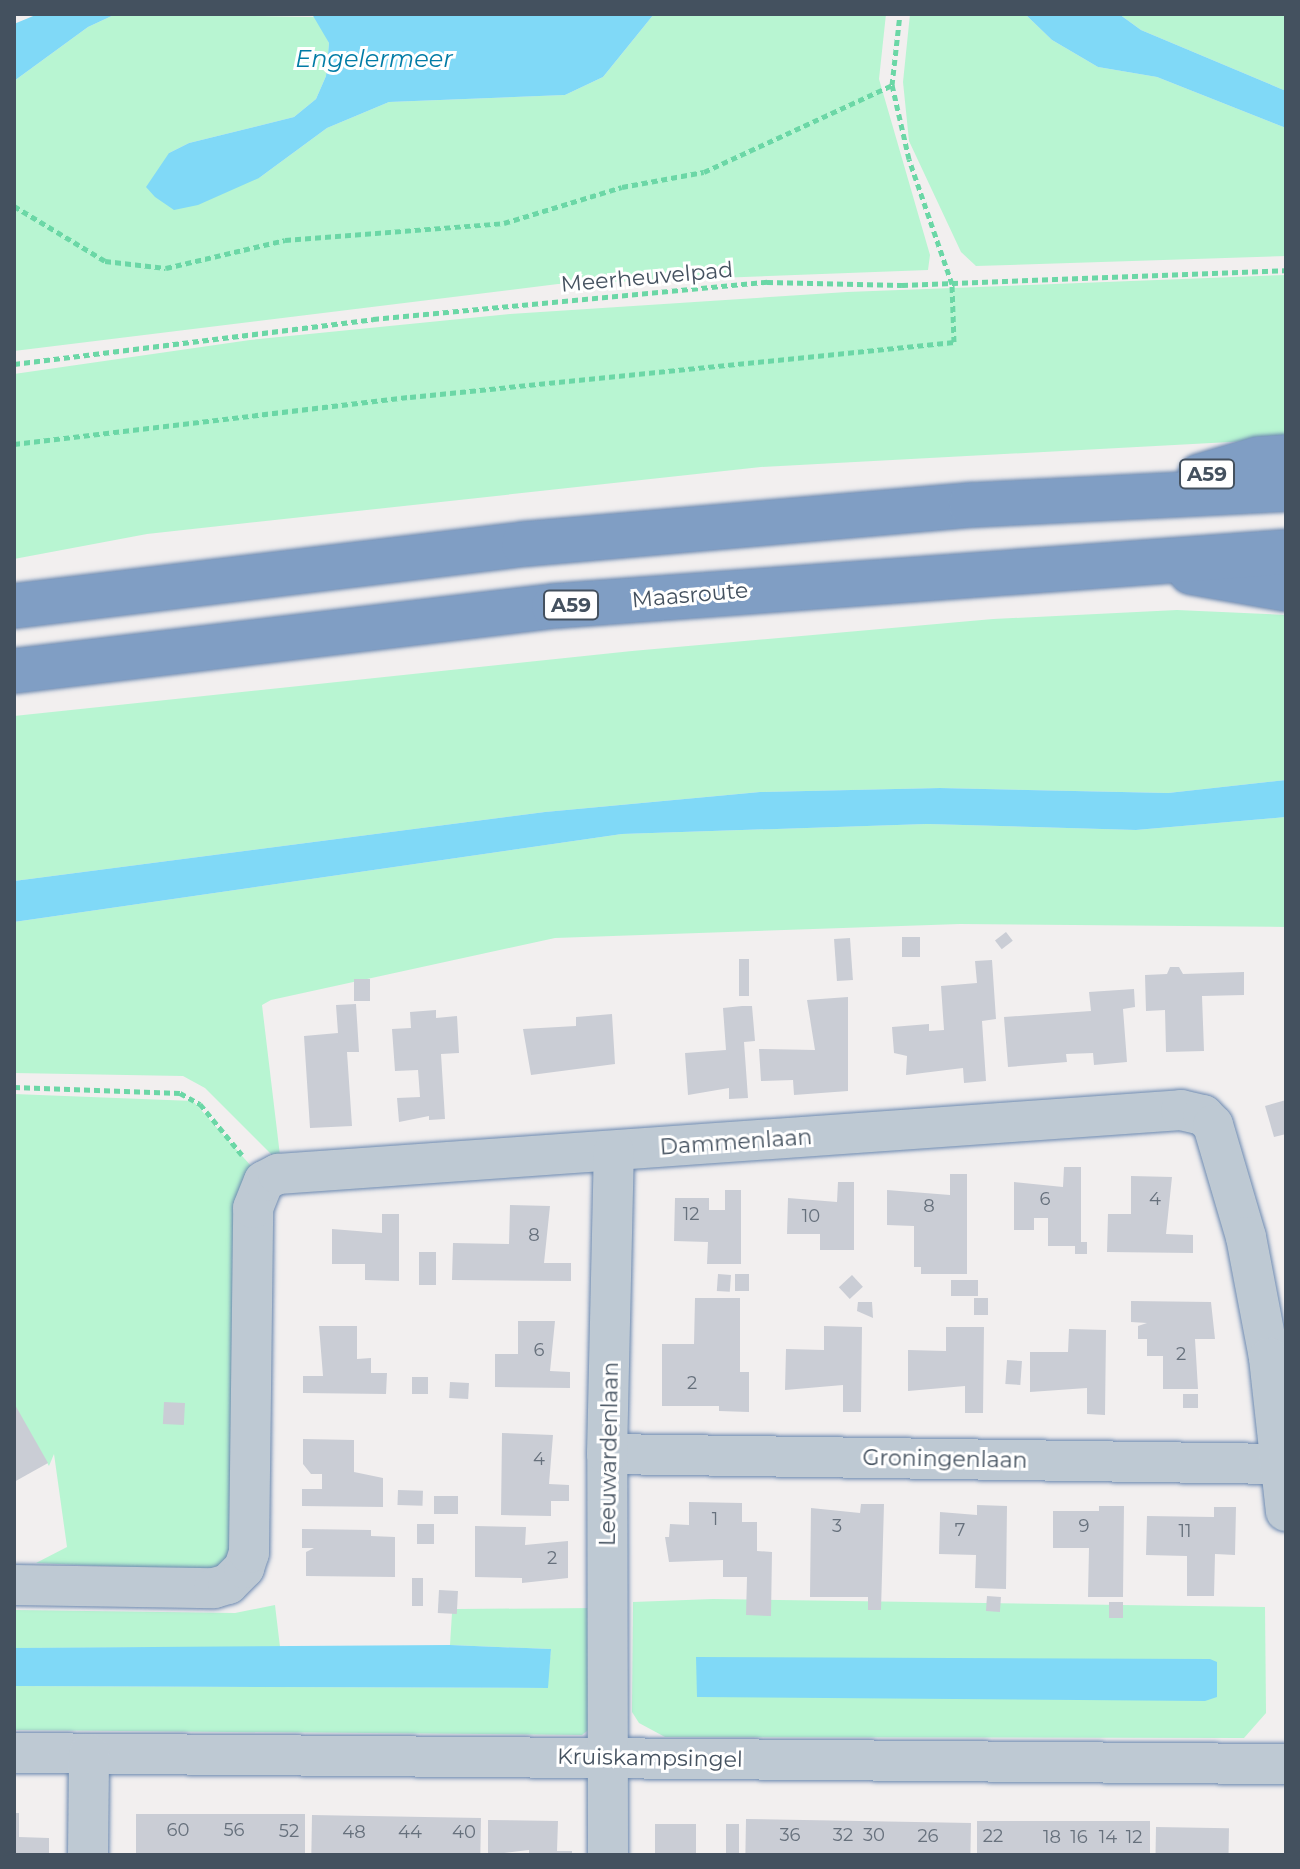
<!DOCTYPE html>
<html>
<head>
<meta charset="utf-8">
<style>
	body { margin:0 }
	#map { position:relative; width:1300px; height:1869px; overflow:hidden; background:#f2efef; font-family:Montserrat,sans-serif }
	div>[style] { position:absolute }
	.green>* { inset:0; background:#b8f5d2 }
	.water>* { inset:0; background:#80d9f7 }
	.building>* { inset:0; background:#cacdd5; transform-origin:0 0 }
	.path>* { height:5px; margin-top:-2.5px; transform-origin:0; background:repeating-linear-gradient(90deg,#6bd7a6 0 6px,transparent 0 10px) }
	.roads { filter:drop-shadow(0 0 2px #6c89b0) drop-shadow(0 0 2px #6c89b0) }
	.minor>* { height:40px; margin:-20px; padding:0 20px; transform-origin:20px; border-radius:20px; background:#bec9d3 }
	.highway>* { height:44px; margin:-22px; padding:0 22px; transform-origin:22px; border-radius:22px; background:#809ec4 }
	span { translate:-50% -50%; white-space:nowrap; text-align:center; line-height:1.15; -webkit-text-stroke:6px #fff; paint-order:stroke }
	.number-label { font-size:18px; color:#66707c }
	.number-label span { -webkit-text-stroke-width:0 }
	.shield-label span { padding:2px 6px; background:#fff; border:2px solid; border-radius:6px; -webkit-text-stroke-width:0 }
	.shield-label { font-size:20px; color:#44515f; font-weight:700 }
	.street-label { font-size:22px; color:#44515f }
	.water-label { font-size:24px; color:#027ca6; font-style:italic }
	.frame { position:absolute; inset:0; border:16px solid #44515f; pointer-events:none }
</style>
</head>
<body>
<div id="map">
	<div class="green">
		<i style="clip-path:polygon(116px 14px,317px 17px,329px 43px,326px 76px,316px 99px,294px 117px,189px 143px,169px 153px,259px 178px,327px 128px,389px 102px,565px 95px,603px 77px,654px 14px,886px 14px,879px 79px,930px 255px,928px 270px,558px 284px,14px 351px,14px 81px,88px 27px)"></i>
		<i style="clip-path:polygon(910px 14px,1025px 14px,1052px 40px,1098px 67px,1157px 77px,1286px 128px,1286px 256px,976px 266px,961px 252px,909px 141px,903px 82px)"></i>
		<i style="clip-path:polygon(1119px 14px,1286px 14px,1286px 91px,1141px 30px)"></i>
		<i style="clip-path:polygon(1286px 275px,1286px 439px,761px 467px,147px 534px,14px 559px,14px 374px,250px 340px,510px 314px,847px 292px)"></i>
		<i style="clip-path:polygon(1177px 610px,1286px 615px,1286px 780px,1168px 793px,940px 788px,760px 792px,545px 812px,14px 881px,14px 716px,632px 651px,993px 619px)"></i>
		<i style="clip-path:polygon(1286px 817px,1286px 927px,960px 924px,555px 938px,271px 1000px,262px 1005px,281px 1164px,205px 1088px,183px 1076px,14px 1073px,14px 922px,622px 834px,927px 824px,1136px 830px)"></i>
		<i style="clip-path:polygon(14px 1094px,193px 1101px,260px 1176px,237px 1555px,226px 1568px,207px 1571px,36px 1563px,67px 1547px,54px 1454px,49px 1466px,14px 1405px)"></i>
		<i style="clip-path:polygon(713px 1599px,1265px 1607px,1266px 1713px,1244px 1738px,665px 1737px,639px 1723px,632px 1712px,633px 1602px)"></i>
		<i style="clip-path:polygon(275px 1605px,280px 1647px,14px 1648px,14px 1610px,235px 1613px)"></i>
		<i style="clip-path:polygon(595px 1608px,592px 1727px,582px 1735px,14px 1730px,14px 1686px,547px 1688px,551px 1649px,450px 1645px,452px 1613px,457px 1609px)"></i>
	</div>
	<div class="water">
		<i style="clip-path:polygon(38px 14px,116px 14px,88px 27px,14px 81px,14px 24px)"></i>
		<i style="clip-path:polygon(312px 14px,654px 14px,603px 77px,565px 95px,389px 102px,327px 128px,259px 178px,198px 205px,174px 210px,155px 197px,146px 187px,169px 153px,189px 143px,294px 117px,316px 99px,326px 76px,329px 43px)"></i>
		<i style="clip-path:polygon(1025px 14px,1119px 14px,1141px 30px,1286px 91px,1286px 128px,1157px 77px,1098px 67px,1052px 40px)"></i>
		<i style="clip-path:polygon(1286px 780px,1286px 817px,1136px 830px,927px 824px,622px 834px,14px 922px,14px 881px,545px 812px,760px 792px,940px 788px,1168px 793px)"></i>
		<i style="clip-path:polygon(450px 1645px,551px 1649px,548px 1688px,14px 1686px,14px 1648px)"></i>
		<i style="clip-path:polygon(696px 1657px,1210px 1659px,1217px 1662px,1217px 1697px,1205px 1701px,697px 1697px)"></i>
	</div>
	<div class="building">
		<i style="left:1006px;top:932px;width:11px;height:14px;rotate:52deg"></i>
		<i style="left:902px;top:937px;width:18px;height:20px"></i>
		<i style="left:850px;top:938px;width:42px;height:16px;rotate:86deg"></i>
		<i style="left:739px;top:959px;width:10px;height:37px"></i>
		<i style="clip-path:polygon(992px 960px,996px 1019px,982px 1021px,986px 1081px,964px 1083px,963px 1068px,906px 1075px,907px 1056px,894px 1053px,892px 1027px,929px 1024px,929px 1031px,944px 1030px,941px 986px,977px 983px,975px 961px)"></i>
		<i style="clip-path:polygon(1170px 967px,1179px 967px,1183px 974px,1244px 972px,1244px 995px,1202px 996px,1204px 1051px,1166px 1052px,1165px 1010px,1146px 1011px,1145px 975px,1167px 974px)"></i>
		<i style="left:370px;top:979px;width:22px;height:16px;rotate:90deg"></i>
		<i style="clip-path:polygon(1134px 989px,1135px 1007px,1123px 1009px,1127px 1062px,1094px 1065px,1093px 1053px,1066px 1054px,1067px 1062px,1008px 1067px,1004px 1017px,1091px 1011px,1089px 992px)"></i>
		<i style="clip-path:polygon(848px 997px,848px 1091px,794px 1095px,793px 1080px,761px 1081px,759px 1049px,815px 1050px,807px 1000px)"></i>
		<i style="clip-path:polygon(356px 1004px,359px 1052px,347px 1052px,352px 1126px,310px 1128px,304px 1036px,338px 1033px,336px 1005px)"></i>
		<i style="clip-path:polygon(742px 1006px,752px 1006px,755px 1041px,744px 1042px,748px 1098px,729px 1099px,729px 1088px,688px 1095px,685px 1053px,726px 1050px,723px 1008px)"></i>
		<i style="clip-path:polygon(436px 1010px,436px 1018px,457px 1016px,459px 1053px,441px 1054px,445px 1119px,429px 1120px,429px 1116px,399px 1122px,397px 1098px,420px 1097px,418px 1070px,395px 1071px,392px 1029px,411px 1028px,410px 1012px)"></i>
		<i style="clip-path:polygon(612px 1014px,615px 1064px,531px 1075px,523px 1029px,576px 1026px,576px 1017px)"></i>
		<i style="clip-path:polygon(1286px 1100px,1286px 1134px,1274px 1137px,1265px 1106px)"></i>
		<i style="clip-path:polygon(1064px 1167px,1081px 1167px,1081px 1242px,1087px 1242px,1087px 1254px,1075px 1254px,1075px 1246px,1048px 1246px,1048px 1218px,1034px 1218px,1034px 1230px,1014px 1230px,1014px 1182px,1063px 1187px)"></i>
		<i style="clip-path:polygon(950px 1174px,967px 1174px,967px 1274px,921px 1274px,921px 1267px,914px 1267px,914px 1226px,887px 1225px,887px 1190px,950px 1195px)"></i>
		<i style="clip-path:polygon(1131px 1176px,1172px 1177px,1166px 1234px,1193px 1235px,1193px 1253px,1107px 1252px,1108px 1214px,1131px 1214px)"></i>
		<i style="clip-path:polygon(838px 1182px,854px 1182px,854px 1250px,820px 1250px,820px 1234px,787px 1234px,788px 1198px,837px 1202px)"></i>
		<i style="clip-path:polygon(725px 1190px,741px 1190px,741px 1264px,707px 1264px,708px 1242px,674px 1241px,675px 1198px,709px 1198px,709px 1210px,725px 1210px)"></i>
		<i style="clip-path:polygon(510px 1205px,550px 1206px,544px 1263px,571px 1263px,571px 1281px,452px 1280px,453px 1243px,509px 1244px)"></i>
		<i style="clip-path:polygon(382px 1214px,399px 1214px,399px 1281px,365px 1280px,365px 1264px,332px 1264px,332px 1229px,382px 1233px)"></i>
		<i style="left:419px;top:1252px;width:17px;height:33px"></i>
		<i style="left:718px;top:1274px;width:13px;height:17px;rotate:4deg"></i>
		<i style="left:735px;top:1274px;width:14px;height:17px"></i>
		<i style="left:852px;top:1275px;width:16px;height:18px;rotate:47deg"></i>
		<i style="left:951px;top:1280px;width:27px;height:16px"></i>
		<i style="clip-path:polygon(695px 1298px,740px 1298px,740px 1372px,749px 1372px,749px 1412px,719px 1411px,719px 1406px,662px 1406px,662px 1344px,694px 1344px)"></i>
		<i style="left:974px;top:1298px;width:14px;height:17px"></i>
		<i style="clip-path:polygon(1131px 1301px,1211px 1302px,1215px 1339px,1195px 1339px,1198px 1389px,1163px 1389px,1163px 1356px,1147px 1356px,1147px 1339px,1138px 1339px,1138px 1326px,1147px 1323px,1131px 1322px)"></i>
		<i style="clip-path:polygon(858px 1302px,872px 1302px,873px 1318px,857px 1311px)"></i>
		<i style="clip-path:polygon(518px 1321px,555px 1321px,550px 1371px,570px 1372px,570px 1388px,495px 1387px,495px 1354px,518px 1354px)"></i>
		<i style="clip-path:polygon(319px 1326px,357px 1326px,357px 1359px,371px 1358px,371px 1373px,387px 1373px,386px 1394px,303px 1393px,303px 1376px,323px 1376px)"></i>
		<i style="clip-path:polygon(824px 1326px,862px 1327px,861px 1412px,843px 1412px,843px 1385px,785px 1390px,786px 1349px,824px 1350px)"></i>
		<i style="clip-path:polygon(946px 1327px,984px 1327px,983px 1413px,965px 1413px,965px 1386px,908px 1391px,908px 1350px,946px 1351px)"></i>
		<i style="clip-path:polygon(1069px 1329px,1106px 1330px,1105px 1415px,1087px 1414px,1087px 1388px,1030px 1392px,1030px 1352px,1068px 1352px)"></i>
		<i style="left:1007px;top:1360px;width:15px;height:24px;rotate:4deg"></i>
		<i style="left:412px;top:1377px;width:16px;height:17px"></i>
		<i style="left:450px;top:1382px;width:19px;height:16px;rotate:3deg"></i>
		<i style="left:1183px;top:1394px;width:15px;height:14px"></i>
		<i style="left:164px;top:1402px;width:21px;height:22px;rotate:3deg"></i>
		<i style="clip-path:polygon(14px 1403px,48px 1463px,14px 1482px)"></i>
		<i style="clip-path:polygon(502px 1433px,553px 1435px,549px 1484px,569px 1485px,569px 1501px,551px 1501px,551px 1516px,501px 1515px)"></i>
		<i style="clip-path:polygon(303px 1439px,354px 1440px,354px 1472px,383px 1478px,383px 1507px,302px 1506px,302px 1489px,322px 1489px,322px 1474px,311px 1474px,303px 1464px)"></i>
		<i style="left:398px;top:1490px;width:25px;height:15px;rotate:2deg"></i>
		<i style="left:434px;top:1496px;width:24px;height:18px"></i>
		<i style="clip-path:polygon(689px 1502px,742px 1503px,742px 1522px,757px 1522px,757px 1551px,772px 1552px,771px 1616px,746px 1615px,747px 1577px,723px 1577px,723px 1560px,669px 1562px,665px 1537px,669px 1537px,670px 1524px,689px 1525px)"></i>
		<i style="clip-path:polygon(861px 1504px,884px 1504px,881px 1610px,868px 1610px,868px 1597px,810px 1597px,811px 1508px,860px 1513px)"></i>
		<i style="clip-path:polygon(977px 1505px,1007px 1506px,1006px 1589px,975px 1588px,976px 1555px,939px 1554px,940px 1512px,977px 1515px)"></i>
		<i style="clip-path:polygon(1099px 1506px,1124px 1506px,1123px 1597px,1088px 1597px,1089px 1548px,1053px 1548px,1053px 1511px,1099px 1511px)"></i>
		<i style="clip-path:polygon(1214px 1507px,1236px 1507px,1235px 1555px,1215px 1554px,1214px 1596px,1187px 1596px,1187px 1556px,1146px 1555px,1147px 1516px,1214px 1517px)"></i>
		<i style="left:417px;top:1524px;width:17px;height:20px"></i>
		<i style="clip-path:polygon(475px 1526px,526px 1527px,525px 1545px,568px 1541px,568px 1578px,522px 1583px,522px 1578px,475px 1577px)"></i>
		<i style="clip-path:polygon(302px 1529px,371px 1530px,371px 1536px,395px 1537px,395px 1577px,306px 1576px,306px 1552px,314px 1548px,302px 1548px)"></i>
		<i style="left:412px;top:1578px;width:11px;height:28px"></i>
		<i style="left:439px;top:1590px;width:19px;height:23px;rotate:3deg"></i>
		<i style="left:987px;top:1596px;width:14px;height:15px;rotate:4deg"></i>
		<i style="left:1109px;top:1602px;width:14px;height:16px"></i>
		<i style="clip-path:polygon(14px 1813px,19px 1813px,19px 1837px,49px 1838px,49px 1855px,14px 1855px)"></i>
		<i style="left:136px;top:1814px;width:169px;height:41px"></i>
		<i style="left:312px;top:1815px;width:169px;height:40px;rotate:1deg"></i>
		<i style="left:746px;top:1819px;width:225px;height:36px;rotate:1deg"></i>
		<i style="clip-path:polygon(488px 1820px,558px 1821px,557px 1851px,572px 1851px,572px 1855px,529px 1855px,529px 1850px,488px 1855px)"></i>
		<i style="left:977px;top:1821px;width:173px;height:34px"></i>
		<i style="left:655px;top:1824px;width:41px;height:31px"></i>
		<i style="left:726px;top:1824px;width:13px;height:31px"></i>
		<i style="left:1156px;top:1827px;width:73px;height:27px;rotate:1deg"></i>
	</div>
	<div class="path">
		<i style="left:14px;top:206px;width:106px;rotate:31.1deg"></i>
		<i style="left:105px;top:261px;width:61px;rotate:6.5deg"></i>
		<i style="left:166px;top:268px;width:122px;rotate:-13.2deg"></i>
		<i style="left:285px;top:240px;width:220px;rotate:-4.4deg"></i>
		<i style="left:504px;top:223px;width:123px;rotate:-17deg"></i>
		<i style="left:622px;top:187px;width:83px;rotate:-10.4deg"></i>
		<i style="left:704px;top:172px;width:207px;rotate:-24.8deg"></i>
		<i style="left:14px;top:364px;width:362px;rotate:-7.1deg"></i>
		<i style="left:373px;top:319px;width:396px;rotate:-5.4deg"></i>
		<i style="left:767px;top:282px;width:135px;rotate:1.3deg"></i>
		<i style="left:902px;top:285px;width:384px;rotate:-2.2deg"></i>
		<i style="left:14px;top:444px;width:399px;rotate:-6.8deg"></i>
		<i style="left:410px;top:397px;width:547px;rotate:-5.77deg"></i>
		<i style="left:954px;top:342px;width:58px;rotate:-92deg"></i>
		<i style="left:952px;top:284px;width:132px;rotate:-109deg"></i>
		<i style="left:909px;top:159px;width:76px;rotate:-102.9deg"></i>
		<i style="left:892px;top:85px;width:71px;rotate:-83.6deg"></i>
		<i style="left:14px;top:1087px;width:166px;rotate:2.1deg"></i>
		<i style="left:180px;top:1093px;width:23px;rotate:29deg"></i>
		<i style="left:200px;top:1104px;width:66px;rotate:50.5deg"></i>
	</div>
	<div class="roads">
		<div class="minor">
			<i style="left:607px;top:1454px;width:676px;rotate:0.85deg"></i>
			<i style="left:14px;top:1585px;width:200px;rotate:0.9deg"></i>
			<i style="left:214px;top:1588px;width:15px;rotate:-16deg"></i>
			<i style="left:228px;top:1584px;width:23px;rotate:-45deg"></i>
			<i style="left:244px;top:1568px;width:16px;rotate:-72deg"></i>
			<i style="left:249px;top:1553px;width:345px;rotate:-89.3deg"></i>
			<i style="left:253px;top:1208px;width:29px;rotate:-68deg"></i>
			<i style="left:264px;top:1181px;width:16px;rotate:-27deg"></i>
			<i style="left:278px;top:1174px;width:905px;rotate:-4.05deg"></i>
			<i style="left:1181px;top:1110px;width:23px;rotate:13deg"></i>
			<i style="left:1203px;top:1115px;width:14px;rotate:45deg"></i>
			<i style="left:1213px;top:1125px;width:117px;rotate:73.6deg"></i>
			<i style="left:1246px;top:1237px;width:123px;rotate:79.2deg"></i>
			<i style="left:1269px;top:1358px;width:154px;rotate:83.7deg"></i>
			<i style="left:14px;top:1753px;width:1272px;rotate:0.5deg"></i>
			<i style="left:88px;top:1855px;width:101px;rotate:-89.4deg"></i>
			<i style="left:608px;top:1855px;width:401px;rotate:-90.1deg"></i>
			<i style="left:607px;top:1454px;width:303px;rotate:-88.7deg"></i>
		</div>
		<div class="highway">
			<i style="left:1200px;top:476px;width:60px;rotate:-16.3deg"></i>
			<i style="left:1258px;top:459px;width:28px;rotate:-4deg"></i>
			<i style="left:1191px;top:572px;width:97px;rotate:10.1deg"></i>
			<i style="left:14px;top:606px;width:514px;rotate:-6.93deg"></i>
			<i style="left:524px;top:544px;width:449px;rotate:-5deg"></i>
			<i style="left:971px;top:505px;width:315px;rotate:-2.9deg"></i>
			<i style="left:14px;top:671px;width:544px;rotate:-6.86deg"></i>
			<i style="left:554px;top:606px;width:734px;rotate:-4.22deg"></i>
		</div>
	</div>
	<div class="number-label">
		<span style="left:1045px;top:1199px">6</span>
		<span style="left:1155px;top:1199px">4</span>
		<span style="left:929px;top:1206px">8</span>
		<span style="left:691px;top:1214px">12</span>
		<span style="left:811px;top:1216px">10</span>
		<span style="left:534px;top:1235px">8</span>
		<span style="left:539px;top:1350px">6</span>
		<span style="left:1181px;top:1354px">2</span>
		<span style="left:692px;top:1383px">2</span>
		<span style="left:539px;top:1459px">4</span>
		<span style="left:715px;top:1519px">1</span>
		<span style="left:837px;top:1526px">3</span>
		<span style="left:1084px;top:1526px">9</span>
		<span style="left:960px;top:1530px">7</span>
		<span style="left:1185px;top:1531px">11</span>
		<span style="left:552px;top:1558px">2</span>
		<span style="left:178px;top:1830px">60</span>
		<span style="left:234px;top:1830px">56</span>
		<span style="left:289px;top:1831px">52</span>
		<span style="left:354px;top:1832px">48</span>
		<span style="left:410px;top:1832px">44</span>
		<span style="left:464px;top:1832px">40</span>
		<span style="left:790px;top:1835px">36</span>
		<span style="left:843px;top:1835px">32</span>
		<span style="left:874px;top:1835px">30</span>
		<span style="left:928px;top:1836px">26</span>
		<span style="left:993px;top:1836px">22</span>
		<span style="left:1052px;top:1837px">18</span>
		<span style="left:1079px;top:1837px">16</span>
		<span style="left:1108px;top:1837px">14</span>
		<span style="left:1134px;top:1837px">12</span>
	</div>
	<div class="shield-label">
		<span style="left:1207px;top:474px">A59</span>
		<span style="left:571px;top:605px">A59</span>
	</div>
	<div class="street-label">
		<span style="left:647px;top:277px;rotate:-5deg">Meerheuvelpad</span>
		<span style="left:690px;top:595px;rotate:-5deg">Maasroute</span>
		<span style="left:736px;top:1142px;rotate:-4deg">Dammenlaan</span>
		<span style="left:609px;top:1454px;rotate:-89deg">Leeuwardenlaan</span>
		<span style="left:945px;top:1459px;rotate:1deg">Groningenlaan</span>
		<span style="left:650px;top:1758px;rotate:1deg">Kruiskampsingel</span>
	</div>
	<div class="water-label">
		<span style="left:374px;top:59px">Engelermeer</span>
	</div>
	<div class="frame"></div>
</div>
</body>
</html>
